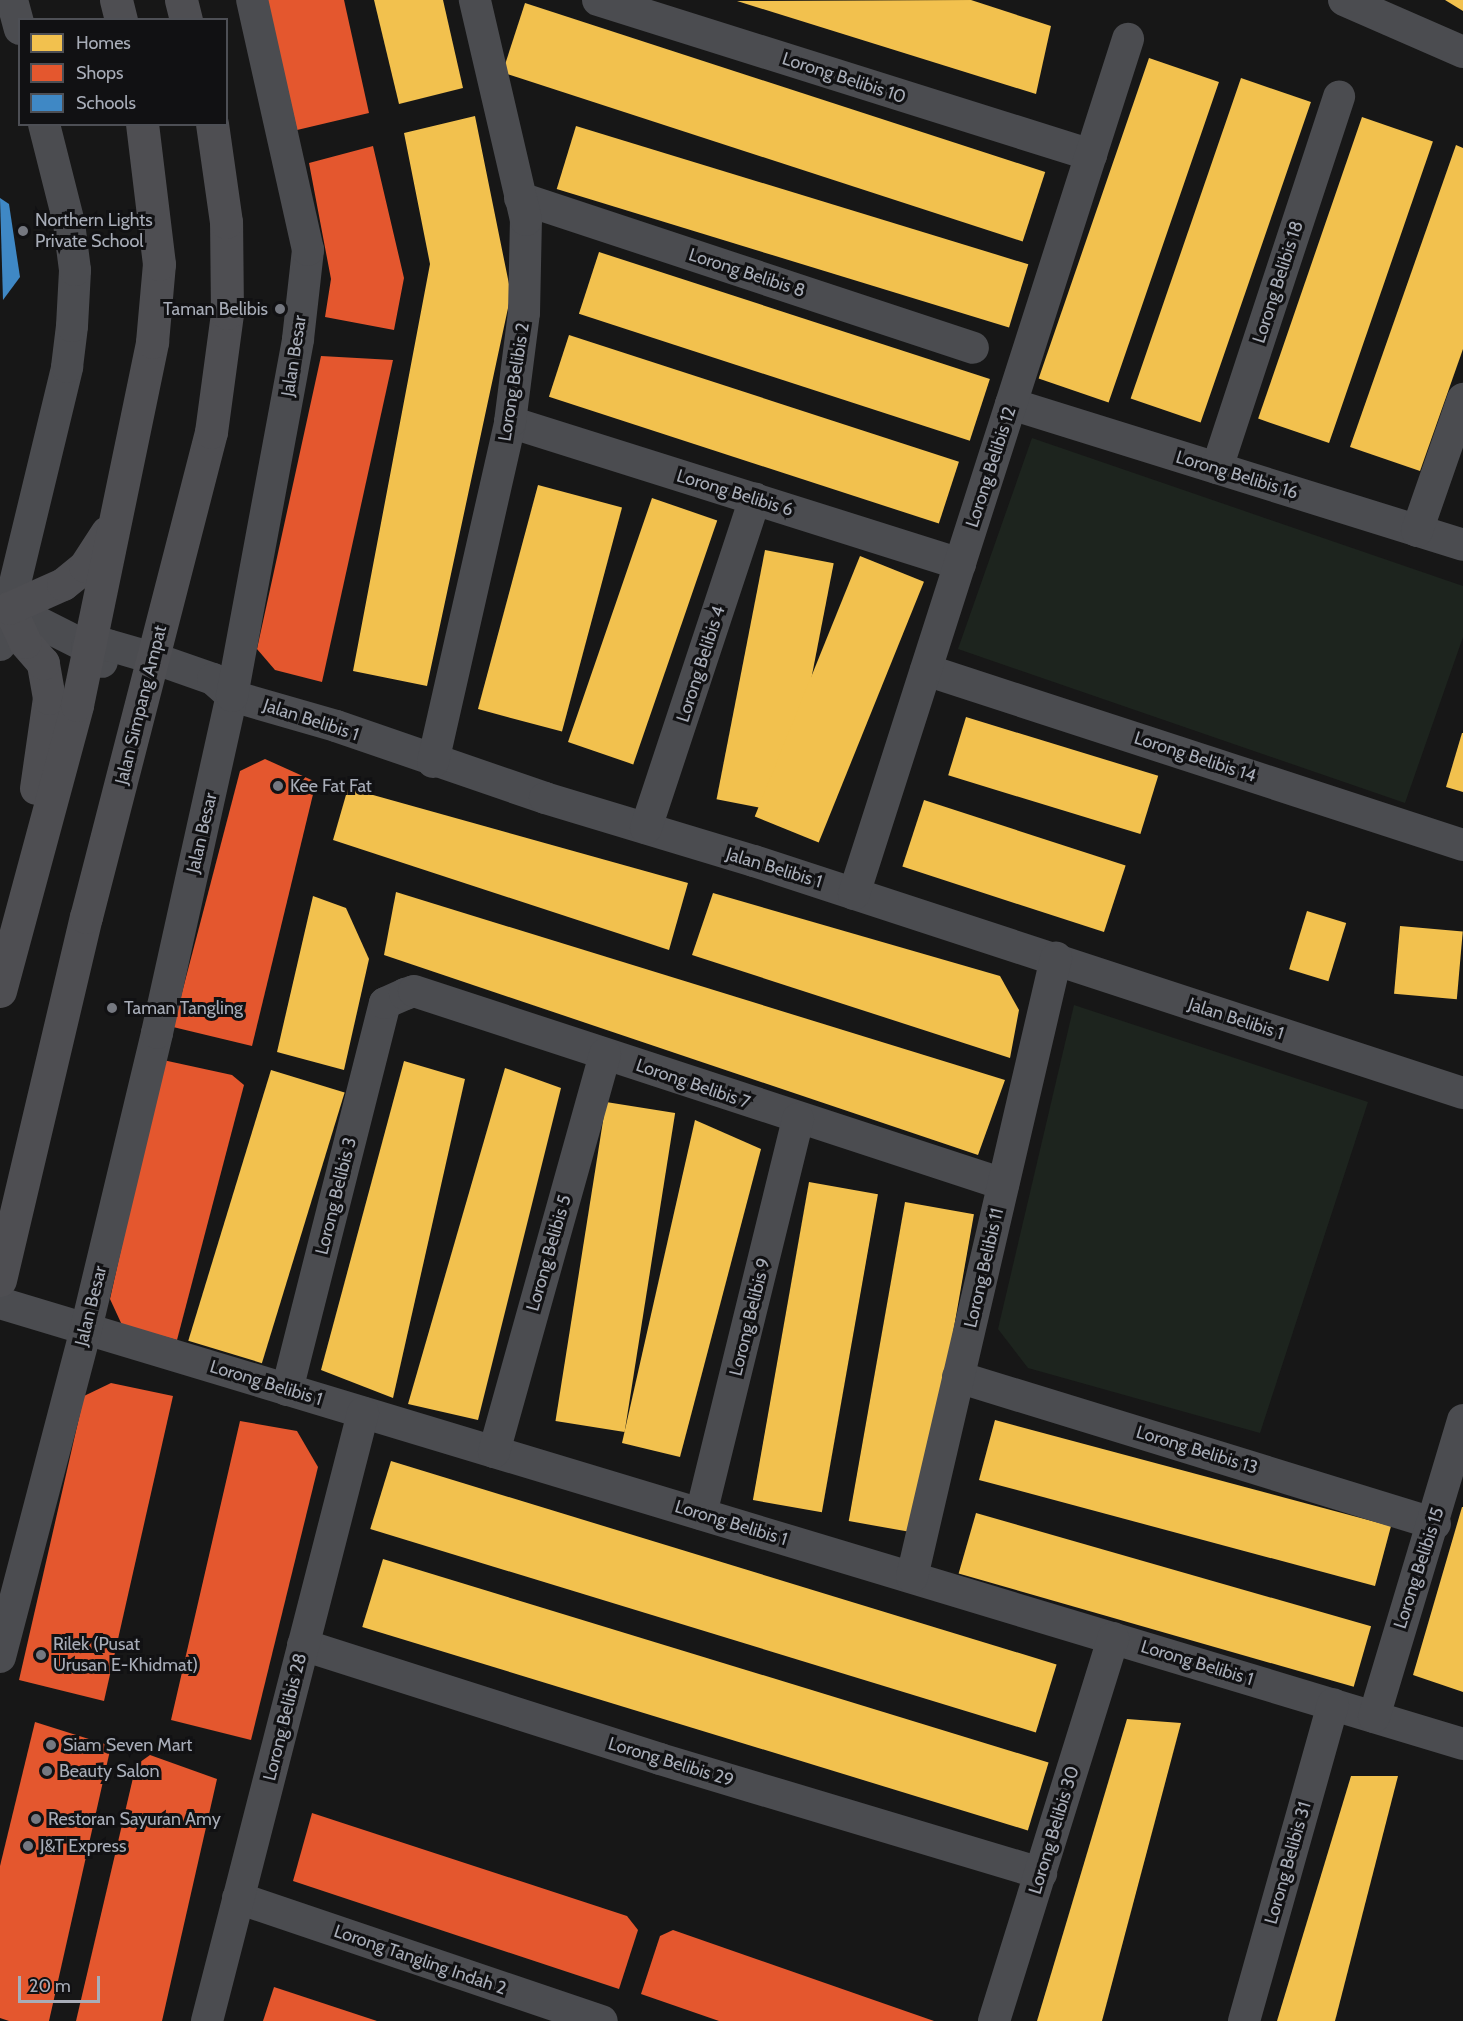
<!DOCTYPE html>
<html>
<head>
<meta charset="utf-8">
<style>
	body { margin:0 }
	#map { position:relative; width:1463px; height:2021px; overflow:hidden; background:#171717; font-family:Cabin,sans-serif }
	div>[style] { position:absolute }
	.green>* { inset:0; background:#1d241e }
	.homes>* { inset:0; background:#f2c14e; transform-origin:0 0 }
	.shops>* { inset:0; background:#e4572e }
	.schools>* { inset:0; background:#3f88c5 }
	.minor>* { height:32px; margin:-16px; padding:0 16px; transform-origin:16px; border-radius:16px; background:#4b4c50 }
	.trunk>* { height:33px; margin:-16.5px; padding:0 16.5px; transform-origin:16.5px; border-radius:16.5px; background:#4e4e52 }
	.dots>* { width:16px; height:16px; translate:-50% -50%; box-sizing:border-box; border:3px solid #111113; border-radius:50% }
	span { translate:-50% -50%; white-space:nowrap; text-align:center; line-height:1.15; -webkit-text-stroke:6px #111113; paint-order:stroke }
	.street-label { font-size:18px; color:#a8adb8 }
	.poi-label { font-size:18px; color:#a8adb8 }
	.left { translate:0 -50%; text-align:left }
	.right { translate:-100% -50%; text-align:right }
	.legend { position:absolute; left:18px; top:18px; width:210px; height:108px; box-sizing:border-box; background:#111113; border:2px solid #4d4f55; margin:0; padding:8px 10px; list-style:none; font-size:18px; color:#a8adb8 }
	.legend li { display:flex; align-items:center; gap:12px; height:30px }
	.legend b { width:30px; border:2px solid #4d4f55 }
	.scale { position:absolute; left:18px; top:1976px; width:82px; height:27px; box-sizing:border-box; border:3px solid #a8adb8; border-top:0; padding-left:8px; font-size:18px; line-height:21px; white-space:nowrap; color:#a8adb8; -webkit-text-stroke:4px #111113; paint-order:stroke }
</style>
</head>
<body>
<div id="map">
	<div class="green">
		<i style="clip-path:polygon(1032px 438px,1463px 586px,1463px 637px,1405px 803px,958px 649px)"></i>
		<i style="clip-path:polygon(1074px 1005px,1368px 1102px,1260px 1433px,1028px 1368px,998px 1329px)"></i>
	</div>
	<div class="homes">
		<i style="clip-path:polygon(374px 0,443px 0,463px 88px,399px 104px)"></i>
		<i style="clip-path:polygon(971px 0,1051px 26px,1036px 94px,737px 1px)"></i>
		<i style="clip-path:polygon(1445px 0,1463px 0,1463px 11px)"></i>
		<i style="left:525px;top:3px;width:547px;height:73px;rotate:18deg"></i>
		<i style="left:1149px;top:58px;width:74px;height:339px;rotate:19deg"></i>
		<i style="left:1241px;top:78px;width:74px;height:339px;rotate:19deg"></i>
		<i style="clip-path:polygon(475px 116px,511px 294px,427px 686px,353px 671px,430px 264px,404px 133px)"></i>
		<i style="left:1362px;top:117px;width:75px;height:319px;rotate:19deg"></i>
		<i style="left:576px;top:126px;width:473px;height:66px;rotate:17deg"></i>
		<i style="clip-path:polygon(1456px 145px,1463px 148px,1463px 349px,1420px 471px,1350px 447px)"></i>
		<i style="left:599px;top:252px;width:411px;height:65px;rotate:18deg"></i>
		<i style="left:569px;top:335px;width:410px;height:65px;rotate:18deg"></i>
		<i style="left:538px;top:485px;width:87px;height:232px;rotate:15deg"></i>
		<i style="left:652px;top:498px;width:69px;height:258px;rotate:19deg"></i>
		<i style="left:765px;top:550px;width:70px;height:254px;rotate:11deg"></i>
		<i style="left:860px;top:556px;width:69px;height:281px;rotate:22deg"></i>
		<i style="left:966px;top:717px;width:201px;height:61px;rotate:17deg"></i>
		<i style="clip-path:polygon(1462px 733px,1463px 733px,1463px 792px,1446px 787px)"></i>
		<i style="clip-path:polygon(348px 788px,688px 883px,669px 950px,333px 840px)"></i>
		<i style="left:924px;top:800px;width:212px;height:70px;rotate:18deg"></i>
		<i style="clip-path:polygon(396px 892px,1005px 1080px,978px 1155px,384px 955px)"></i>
		<i style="clip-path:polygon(713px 893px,1000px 976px,1019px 1010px,1010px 1058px,692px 955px)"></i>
		<i style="clip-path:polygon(313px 896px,346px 908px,369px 959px,344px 1070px,277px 1052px)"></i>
		<i style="left:1307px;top:911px;width:41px;height:61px;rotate:17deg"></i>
		<i style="left:1400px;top:926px;width:63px;height:68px;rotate:5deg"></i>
		<i style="clip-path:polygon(404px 1061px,465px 1079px,393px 1398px,321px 1370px)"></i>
		<i style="clip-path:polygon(505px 1068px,561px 1088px,478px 1420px,408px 1404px)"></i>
		<i style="left:271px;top:1070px;width:77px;height:283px;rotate:17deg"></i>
		<i style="left:606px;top:1102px;width:70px;height:323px;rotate:9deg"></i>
		<i style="clip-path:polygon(695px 1120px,761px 1149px,680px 1457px,622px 1443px)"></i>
		<i style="left:809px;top:1182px;width:70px;height:323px;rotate:10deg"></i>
		<i style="left:905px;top:1202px;width:70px;height:324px;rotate:10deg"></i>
		<i style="left:995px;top:1420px;width:410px;height:62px;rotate:15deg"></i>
		<i style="left:391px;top:1461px;width:696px;height:71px;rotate:17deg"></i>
		<i style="clip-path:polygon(1462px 1507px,1463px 1507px,1463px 1692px,1413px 1675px)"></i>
		<i style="left:976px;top:1513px;width:411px;height:63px;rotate:16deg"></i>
		<i style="left:383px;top:1559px;width:696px;height:71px;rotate:17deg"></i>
		<i style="clip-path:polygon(1127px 1719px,1181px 1723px,1102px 2021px,1037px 2021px)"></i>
		<i style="clip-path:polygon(1351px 1776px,1398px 1776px,1335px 2021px,1277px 2021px)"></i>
	</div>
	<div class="shops">
		<i style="clip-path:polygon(267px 0,344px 0,369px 113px,297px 130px)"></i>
		<i style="clip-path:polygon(373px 146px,404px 278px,394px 330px,325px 317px,331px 279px,309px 163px)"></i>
		<i style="clip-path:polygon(321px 356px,393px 360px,322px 682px,275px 670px,257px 649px)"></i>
		<i style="clip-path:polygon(265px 759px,316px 782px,252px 1046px,173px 1027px,240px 771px)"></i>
		<i style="clip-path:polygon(163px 1060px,232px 1075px,244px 1085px,177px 1340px,122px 1325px,110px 1299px)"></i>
		<i style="clip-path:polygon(111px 1383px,173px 1396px,104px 1701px,19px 1680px,84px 1396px)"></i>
		<i style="clip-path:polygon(240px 1421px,297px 1431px,318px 1467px,251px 1740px,171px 1720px)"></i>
		<i style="clip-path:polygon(35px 1722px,111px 1746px,49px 2021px,9px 2021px,0 2018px,0 1866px)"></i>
		<i style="clip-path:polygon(150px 1755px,217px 1779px,162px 2021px,76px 2021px,136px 1765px)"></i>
		<i style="clip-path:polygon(312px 1813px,627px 1916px,638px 1930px,619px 1989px,293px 1881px)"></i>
		<i style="clip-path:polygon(673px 1930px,934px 2021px,719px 2021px,641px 1994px,660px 1936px)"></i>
		<i style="clip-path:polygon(274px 1987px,377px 2021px,263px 2021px)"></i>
	</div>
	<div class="schools">
		<i style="clip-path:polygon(0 198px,9px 204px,20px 277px,3px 300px)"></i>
	</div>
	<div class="minor">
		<i style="left:12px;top:0;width:30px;rotate:75deg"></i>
		<i style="left:598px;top:0;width:517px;rotate:17.45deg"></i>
		<i style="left:1344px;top:0;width:130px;rotate:23.6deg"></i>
		<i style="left:520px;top:198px;width:477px;rotate:18.3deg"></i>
		<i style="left:1011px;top:404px;width:473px;rotate:17.3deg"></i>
		<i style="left:510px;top:422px;width:472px;rotate:17.5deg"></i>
		<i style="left:1217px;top:468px;width:391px;rotate:-71.8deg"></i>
		<i style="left:1417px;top:531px;width:140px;rotate:-70.8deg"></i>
		<i style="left:0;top:603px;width:97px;rotate:26.8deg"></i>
		<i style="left:87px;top:647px;width:21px;rotate:45deg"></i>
		<i style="left:0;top:645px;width:286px;rotate:-76.4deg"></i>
		<i style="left:67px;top:367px;width:41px;rotate:-83deg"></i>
		<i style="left:72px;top:326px;width:56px;rotate:-86.9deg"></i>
		<i style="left:75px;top:270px;width:47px;rotate:-97.3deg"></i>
		<i style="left:69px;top:223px;width:102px;rotate:-104.2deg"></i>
		<i style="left:87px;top:647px;width:21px;rotate:-5deg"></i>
		<i style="left:108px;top:645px;width:47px;rotate:16.1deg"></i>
		<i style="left:153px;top:658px;width:64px;rotate:19.3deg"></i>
		<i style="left:213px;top:679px;width:25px;rotate:42deg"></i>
		<i style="left:232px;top:696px;width:108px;rotate:16.1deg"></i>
		<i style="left:336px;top:726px;width:221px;rotate:19deg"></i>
		<i style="left:545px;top:798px;width:218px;rotate:16.8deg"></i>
		<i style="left:754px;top:861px;width:746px;rotate:18.12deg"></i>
		<i style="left:926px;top:670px;width:565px;rotate:18.05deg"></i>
		<i style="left:433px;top:762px;width:349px;rotate:-77.2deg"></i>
		<i style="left:510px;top:422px;width:110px;rotate:-82.7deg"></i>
		<i style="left:524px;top:313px;width:93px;rotate:-88.8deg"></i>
		<i style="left:526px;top:220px;width:226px;rotate:-103.1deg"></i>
		<i style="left:646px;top:828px;width:347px;rotate:-71.7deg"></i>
		<i style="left:854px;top:894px;width:898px;rotate:-72.23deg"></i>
		<i style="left:0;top:1303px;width:1528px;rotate:16.77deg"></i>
		<i style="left:958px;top:1377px;width:499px;rotate:17.1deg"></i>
		<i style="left:287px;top:1390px;width:399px;rotate:-75.8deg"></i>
		<i style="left:385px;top:1003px;width:22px;rotate:-24deg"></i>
		<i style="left:405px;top:994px;width:9px;rotate:-18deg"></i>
		<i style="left:414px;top:991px;width:620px;rotate:18.14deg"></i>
		<i style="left:494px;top:1452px;width:413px;rotate:-74.4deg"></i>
		<i style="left:701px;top:1514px;width:407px;rotate:-76.2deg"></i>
		<i style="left:912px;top:1577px;width:636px;rotate:-76.9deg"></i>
		<i style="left:303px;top:1645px;width:375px;rotate:17.7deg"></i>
		<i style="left:660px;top:1759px;width:398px;rotate:16.7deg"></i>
		<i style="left:0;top:1657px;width:339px;rotate:-75.3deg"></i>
		<i style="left:86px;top:1329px;width:304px;rotate:-76.5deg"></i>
		<i style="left:157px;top:1033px;width:345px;rotate:-77.5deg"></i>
		<i style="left:232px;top:696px;width:363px;rotate:-79.5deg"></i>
		<i style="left:298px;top:339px;width:90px;rotate:-83.6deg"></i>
		<i style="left:308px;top:250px;width:256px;rotate:-102.6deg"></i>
		<i style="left:1374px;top:1717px;width:310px;rotate:-73.3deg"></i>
		<i style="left:238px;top:1898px;width:384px;rotate:18.7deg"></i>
		<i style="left:207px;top:2021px;width:628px;rotate:-75.61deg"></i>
		<i style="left:994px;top:2021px;width:401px;rotate:-72.7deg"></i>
		<i style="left:1244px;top:2021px;width:329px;rotate:-74.3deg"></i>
	</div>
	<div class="trunk">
		<i style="left:116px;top:0;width:21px;rotate:76deg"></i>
		<i style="left:181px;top:0;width:21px;rotate:76deg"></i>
		<i style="left:36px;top:788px;width:91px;rotate:-81.8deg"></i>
		<i style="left:49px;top:698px;width:36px;rotate:-100deg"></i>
		<i style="left:43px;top:663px;width:28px;rotate:-131deg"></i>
		<i style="left:25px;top:642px;width:38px;rotate:-115deg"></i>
		<i style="left:9px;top:608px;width:59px;rotate:-24deg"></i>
		<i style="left:63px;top:584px;width:28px;rotate:-39deg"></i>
		<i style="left:85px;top:566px;width:40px;rotate:-57.1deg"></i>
		<i style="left:0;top:991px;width:296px;rotate:-74.9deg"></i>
		<i style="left:77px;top:705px;width:371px;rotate:-78.3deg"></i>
		<i style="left:152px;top:342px;width:78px;rotate:-84.9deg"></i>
		<i style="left:159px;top:264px;width:141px;rotate:-96.9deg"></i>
		<i style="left:0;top:1280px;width:373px;rotate:-76.7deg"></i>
		<i style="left:86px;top:917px;width:501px;rotate:-75.55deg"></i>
		<i style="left:211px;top:432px;width:120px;rotate:-82.3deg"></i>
		<i style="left:227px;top:313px;width:91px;rotate:-90.6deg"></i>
		<i style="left:226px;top:222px;width:99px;rotate:-98.1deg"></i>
	</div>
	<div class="dots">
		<i style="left:23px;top:231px;background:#757880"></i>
		<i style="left:280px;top:309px;background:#757880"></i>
		<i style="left:278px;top:786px;background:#757880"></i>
		<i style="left:112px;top:1008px;background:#757880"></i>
		<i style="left:41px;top:1655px;background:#757880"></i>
		<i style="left:51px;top:1745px;background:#757880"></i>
		<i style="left:47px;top:1771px;background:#757880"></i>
		<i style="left:36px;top:1819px;background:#757880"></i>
		<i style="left:28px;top:1846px;background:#757880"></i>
	</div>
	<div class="street-label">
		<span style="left:844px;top:78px;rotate:18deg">Lorong Belibis 10</span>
		<span style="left:747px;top:273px;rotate:18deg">Lorong Belibis 8</span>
		<span style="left:1278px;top:282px;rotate:-72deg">Lorong Belibis 18</span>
		<span style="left:294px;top:356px;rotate:-81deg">Jalan Besar</span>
		<span style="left:514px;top:382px;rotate:-81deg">Lorong Belibis 2</span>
		<span style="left:991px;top:467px;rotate:-72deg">Lorong Belibis 12</span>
		<span style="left:1237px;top:475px;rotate:17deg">Lorong Belibis 16</span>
		<span style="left:735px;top:493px;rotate:17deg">Lorong Belibis 6</span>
		<span style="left:701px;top:664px;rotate:-72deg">Lorong Belibis 4</span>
		<span style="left:141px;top:705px;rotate:-76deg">Jalan Simpang Ampat</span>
		<span style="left:311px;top:720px;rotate:18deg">Jalan Belibis 1</span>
		<span style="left:1195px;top:757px;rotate:18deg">Lorong Belibis 14</span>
		<span style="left:202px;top:833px;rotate:-77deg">Jalan Besar</span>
		<span style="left:774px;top:868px;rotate:17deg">Jalan Belibis 1</span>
		<span style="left:1236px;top:1019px;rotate:18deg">Jalan Belibis 1</span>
		<span style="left:693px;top:1084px;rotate:19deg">Lorong Belibis 7</span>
		<span style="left:336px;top:1196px;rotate:-76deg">Lorong Belibis 3</span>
		<span style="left:549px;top:1253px;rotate:-74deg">Lorong Belibis 5</span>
		<span style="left:984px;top:1268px;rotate:-77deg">Lorong Belibis 11</span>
		<span style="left:91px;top:1306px;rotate:-76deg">Jalan Besar</span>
		<span style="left:750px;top:1317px;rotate:-76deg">Lorong Belibis 9</span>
		<span style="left:266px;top:1383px;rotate:17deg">Lorong Belibis 1</span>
		<span style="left:1197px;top:1450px;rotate:17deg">Lorong Belibis 13</span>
		<span style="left:731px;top:1523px;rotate:17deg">Lorong Belibis 1</span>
		<span style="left:1419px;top:1568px;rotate:-72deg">Lorong Belibis 15</span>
		<span style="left:1197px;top:1663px;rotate:17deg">Lorong Belibis 1</span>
		<span style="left:285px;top:1717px;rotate:-76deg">Lorong Belibis 28</span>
		<span style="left:671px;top:1762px;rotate:17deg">Lorong Belibis 29</span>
		<span style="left:1054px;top:1830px;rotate:-73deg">Lorong Belibis 30</span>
		<span style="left:1288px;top:1863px;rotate:-74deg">Lorong Belibis 31</span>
		<span style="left:420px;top:1960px;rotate:19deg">Lorong Tangling Indah 2</span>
	</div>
	<div class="poi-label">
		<span class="left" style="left:35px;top:231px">Northern Lights<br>Private School</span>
		<span class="right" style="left:268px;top:309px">Taman Belibis</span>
		<span class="left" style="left:290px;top:786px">Kee Fat Fat</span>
		<span class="left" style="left:124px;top:1008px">Taman Tangling</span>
		<span class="left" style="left:53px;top:1655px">Rilek (Pusat<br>Urusan E-Khidmat)</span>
		<span class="left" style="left:63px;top:1745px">Siam Seven Mart</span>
		<span class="left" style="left:59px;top:1771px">Beauty Salon</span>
		<span class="left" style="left:48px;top:1819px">Restoran Sayuran Amy</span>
		<span class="left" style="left:40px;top:1846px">J&amp;T Express</span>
	</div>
	<ul class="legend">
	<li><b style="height:16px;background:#f2c14e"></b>Homes</li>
	<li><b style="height:16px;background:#e4572e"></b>Shops</li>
	<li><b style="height:16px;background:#3f88c5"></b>Schools</li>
	</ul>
	<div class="scale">20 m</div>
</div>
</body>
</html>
